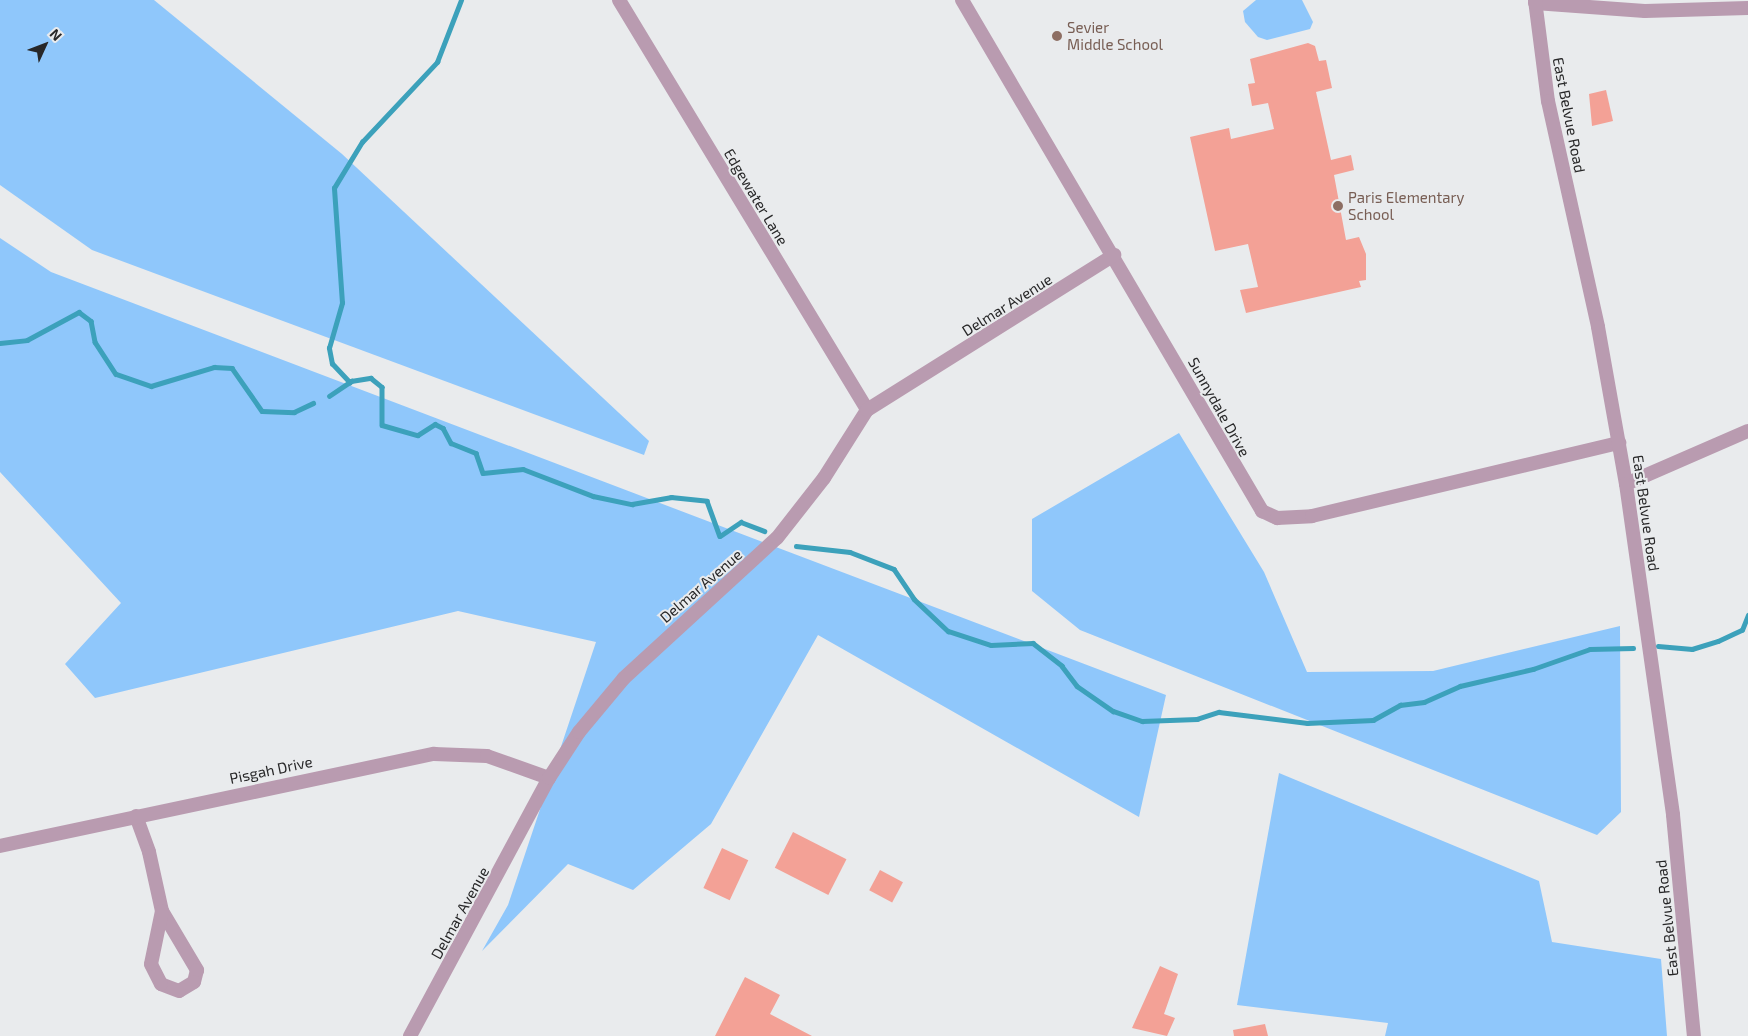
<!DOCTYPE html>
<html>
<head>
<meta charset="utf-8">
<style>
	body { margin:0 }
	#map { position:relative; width:1748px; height:1036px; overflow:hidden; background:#e9ebed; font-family:"Exo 2",sans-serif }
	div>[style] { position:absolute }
	.green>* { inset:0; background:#8fc7fb }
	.stream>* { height:4.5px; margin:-2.25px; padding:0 2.25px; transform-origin:2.25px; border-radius:2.25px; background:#3ca1bb }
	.building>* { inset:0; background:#f3a196; transform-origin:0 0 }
	.minor>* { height:14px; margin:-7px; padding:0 7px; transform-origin:7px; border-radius:7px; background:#b99bb0 }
	.tertiary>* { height:14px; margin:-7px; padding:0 7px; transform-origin:7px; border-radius:7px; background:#b99bb0 }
	.dots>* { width:14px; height:14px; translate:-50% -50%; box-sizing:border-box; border:2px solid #e9ebed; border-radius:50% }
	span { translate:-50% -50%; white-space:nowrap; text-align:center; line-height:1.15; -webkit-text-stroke:4px #e9ebed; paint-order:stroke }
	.education-label { font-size:15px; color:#785e54 }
	.left { translate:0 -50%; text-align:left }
	.street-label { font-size:15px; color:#272728 }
	.north { position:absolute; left:20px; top:20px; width:50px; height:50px; -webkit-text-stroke:4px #e9ebed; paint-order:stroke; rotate:47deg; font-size:14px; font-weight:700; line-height:20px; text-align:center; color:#272728 }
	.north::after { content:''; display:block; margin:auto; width:18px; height:22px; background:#272728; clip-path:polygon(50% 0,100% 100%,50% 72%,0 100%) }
</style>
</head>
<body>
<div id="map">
	<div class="green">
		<i style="clip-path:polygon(0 0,154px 0,342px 154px,649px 441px,644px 455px,92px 250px,0 185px)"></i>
		<i style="clip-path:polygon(1256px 0,1302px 0,1313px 22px,1310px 29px,1267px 40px,1258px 37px,1245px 22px,1243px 11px)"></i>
		<i style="clip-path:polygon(0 238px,51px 272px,1166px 695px,1139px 817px,818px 635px,711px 824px,633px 890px,568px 864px,482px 951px,508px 905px,596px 642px,458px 611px,95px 698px,65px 664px,121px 603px,0 472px)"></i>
		<i style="clip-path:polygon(1179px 433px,1264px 572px,1307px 672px,1433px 671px,1620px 626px,1621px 812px,1597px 835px,1080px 630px,1032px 591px,1032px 519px)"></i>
		<i style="clip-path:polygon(1279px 773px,1539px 881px,1552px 942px,1661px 959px,1667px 1036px,1385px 1036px,1388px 1023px,1237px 1005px)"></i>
	</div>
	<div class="stream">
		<i style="left:0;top:343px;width:27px;rotate:-6deg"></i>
		<i style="left:27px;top:340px;width:59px;rotate:-28.3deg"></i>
		<i style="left:79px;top:312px;width:15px;rotate:37deg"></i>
		<i style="left:91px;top:321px;width:21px;rotate:79deg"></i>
		<i style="left:95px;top:342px;width:38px;rotate:57deg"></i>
		<i style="left:116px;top:374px;width:37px;rotate:19deg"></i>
		<i style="left:151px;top:386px;width:66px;rotate:-16.8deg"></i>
		<i style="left:214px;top:367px;width:18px;rotate:3deg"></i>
		<i style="left:232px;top:368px;width:52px;rotate:55.1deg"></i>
		<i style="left:262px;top:411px;width:32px;rotate:2deg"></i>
		<i style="left:294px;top:412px;width:21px;rotate:-25deg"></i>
		<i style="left:350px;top:383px;width:26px;rotate:-133deg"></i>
		<i style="left:332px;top:364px;width:16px;rotate:-101deg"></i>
		<i style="left:329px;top:348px;width:47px;rotate:-73.9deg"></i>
		<i style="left:342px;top:303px;width:115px;rotate:-94deg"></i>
		<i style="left:334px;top:188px;width:54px;rotate:-58.7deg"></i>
		<i style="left:362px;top:142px;width:110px;rotate:-46.8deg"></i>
		<i style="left:437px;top:62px;width:66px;rotate:-68.8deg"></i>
		<i style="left:329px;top:396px;width:27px;rotate:-34deg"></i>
		<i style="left:351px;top:381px;width:20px;rotate:-9deg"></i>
		<i style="left:371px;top:378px;width:14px;rotate:39deg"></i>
		<i style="left:382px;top:387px;width:38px;rotate:90deg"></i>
		<i style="left:382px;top:425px;width:37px;rotate:16deg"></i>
		<i style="left:418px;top:435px;width:20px;rotate:-33deg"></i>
		<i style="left:435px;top:424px;width:9px;rotate:27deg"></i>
		<i style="left:443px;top:428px;width:17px;rotate:62deg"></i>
		<i style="left:451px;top:443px;width:27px;rotate:22deg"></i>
		<i style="left:476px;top:453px;width:21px;rotate:71deg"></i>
		<i style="left:483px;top:473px;width:40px;rotate:-5.7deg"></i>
		<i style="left:523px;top:469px;width:75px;rotate:21.1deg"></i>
		<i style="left:593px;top:496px;width:40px;rotate:12deg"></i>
		<i style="left:632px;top:504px;width:40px;rotate:-10deg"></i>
		<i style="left:671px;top:497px;width:36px;rotate:6deg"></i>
		<i style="left:707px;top:501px;width:37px;rotate:70deg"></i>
		<i style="left:720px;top:536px;width:25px;rotate:-34deg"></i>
		<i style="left:741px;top:522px;width:25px;rotate:21deg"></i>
		<i style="left:796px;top:546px;width:54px;rotate:6.3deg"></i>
		<i style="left:850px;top:552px;width:47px;rotate:21.1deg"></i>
		<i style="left:894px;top:569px;width:36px;rotate:56deg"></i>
		<i style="left:914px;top:599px;width:47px;rotate:43.3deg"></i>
		<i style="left:948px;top:631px;width:45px;rotate:18deg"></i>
		<i style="left:991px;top:645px;width:42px;rotate:-2.7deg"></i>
		<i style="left:1033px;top:643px;width:37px;rotate:38deg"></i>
		<i style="left:1062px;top:666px;width:25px;rotate:53deg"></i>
		<i style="left:1077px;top:686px;width:44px;rotate:34.8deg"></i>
		<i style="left:1113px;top:711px;width:31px;rotate:19deg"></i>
		<i style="left:1142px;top:721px;width:55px;rotate:-2.1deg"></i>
		<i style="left:1197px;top:719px;width:23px;rotate:-18deg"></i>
		<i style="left:1219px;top:712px;width:89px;rotate:7.1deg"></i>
		<i style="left:1307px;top:723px;width:66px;rotate:-2.6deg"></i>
		<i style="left:1373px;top:720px;width:31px;rotate:-29deg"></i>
		<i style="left:1400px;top:705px;width:24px;rotate:-7deg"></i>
		<i style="left:1424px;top:702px;width:39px;rotate:-24deg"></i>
		<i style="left:1460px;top:686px;width:75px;rotate:-13.1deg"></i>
		<i style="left:1533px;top:669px;width:60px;rotate:-19.3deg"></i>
		<i style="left:1590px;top:649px;width:43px;rotate:-1.3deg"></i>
		<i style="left:1658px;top:646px;width:34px;rotate:5deg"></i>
		<i style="left:1692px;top:649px;width:27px;rotate:-17deg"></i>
		<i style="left:1718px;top:641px;width:26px;rotate:-25deg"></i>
		<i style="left:1742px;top:630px;width:16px;rotate:-68deg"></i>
	</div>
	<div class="building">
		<i style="clip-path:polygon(1308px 43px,1315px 46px,1319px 61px,1326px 60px,1332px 88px,1316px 92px,1331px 160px,1351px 155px,1354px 170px,1334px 175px,1346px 240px,1359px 237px,1366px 254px,1366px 280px,1359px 281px,1361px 287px,1246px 313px,1240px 290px,1258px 287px,1248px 244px,1215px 251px,1190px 137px,1229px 128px,1231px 139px,1274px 129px,1268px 103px,1252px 106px,1248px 84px,1255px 83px,1250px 59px)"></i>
		<i style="clip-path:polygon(1606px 90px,1613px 121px,1592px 126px,1589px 94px)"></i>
		<i style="left:793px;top:832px;width:60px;height:40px;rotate:27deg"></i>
		<i style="left:722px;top:848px;width:29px;height:44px;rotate:25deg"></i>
		<i style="left:880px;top:870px;width:26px;height:23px;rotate:28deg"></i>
		<i style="clip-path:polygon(1160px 966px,1178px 974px,1164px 1014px,1175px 1018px,1167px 1036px,1132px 1028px)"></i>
		<i style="clip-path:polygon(745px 977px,780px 995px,770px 1014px,812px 1036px,715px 1036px)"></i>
		<i style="clip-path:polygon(1265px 1024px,1268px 1036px,1234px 1036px,1233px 1030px)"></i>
	</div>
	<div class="minor">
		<i style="left:619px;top:0;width:479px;rotate:58.8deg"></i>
		<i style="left:962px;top:0;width:593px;rotate:59.58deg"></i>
		<i style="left:1262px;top:511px;width:17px;rotate:25deg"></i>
		<i style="left:1277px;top:518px;width:35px;rotate:-3deg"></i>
		<i style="left:1312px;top:516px;width:316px;rotate:-13.4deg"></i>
		<i style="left:1535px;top:3px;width:110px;rotate:4.2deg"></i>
		<i style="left:1645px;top:11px;width:103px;rotate:-1.7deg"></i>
		<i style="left:1626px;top:484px;width:133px;rotate:-23.5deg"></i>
		<i style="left:136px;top:816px;width:38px;rotate:70deg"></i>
		<i style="left:149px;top:852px;width:60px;rotate:77.6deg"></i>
		<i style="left:0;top:846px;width:444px;rotate:-12deg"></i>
		<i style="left:434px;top:754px;width:53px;rotate:2.2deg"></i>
		<i style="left:487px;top:756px;width:66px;rotate:19.5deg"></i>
		<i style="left:162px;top:911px;width:69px;rotate:59.3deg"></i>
		<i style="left:197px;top:970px;width:12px;rotate:104deg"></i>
		<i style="left:194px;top:982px;width:17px;rotate:149deg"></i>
		<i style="left:179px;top:991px;width:19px;rotate:-159deg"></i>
		<i style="left:161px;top:984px;width:22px;rotate:-117deg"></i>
		<i style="left:151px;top:964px;width:54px;rotate:-78.3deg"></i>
		<i style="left:410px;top:1036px;width:293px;rotate:-61.7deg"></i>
		<i style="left:549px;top:778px;width:55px;rotate:-56.9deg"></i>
		<i style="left:579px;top:732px;width:70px;rotate:-50.2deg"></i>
		<i style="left:624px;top:678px;width:207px;rotate:-42.5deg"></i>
		<i style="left:777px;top:538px;width:76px;rotate:-51.9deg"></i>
		<i style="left:824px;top:478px;width:80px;rotate:-57.7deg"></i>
		<i style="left:867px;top:410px;width:292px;rotate:-32.1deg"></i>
	</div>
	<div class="tertiary">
		<i style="left:1535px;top:0;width:102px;rotate:82.7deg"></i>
		<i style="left:1548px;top:101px;width:231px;rotate:77.5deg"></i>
		<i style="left:1598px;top:327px;width:159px;rotate:79.9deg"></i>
		<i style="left:1626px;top:484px;width:334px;rotate:81.9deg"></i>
		<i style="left:1673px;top:815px;width:222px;rotate:84.6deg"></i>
	</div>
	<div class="dots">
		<i style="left:1057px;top:36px;background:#8d6e63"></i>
		<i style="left:1338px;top:206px;background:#8d6e63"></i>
	</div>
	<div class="education-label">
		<span class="left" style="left:1067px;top:36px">Sevier<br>Middle School</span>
		<span class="left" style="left:1348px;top:206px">Paris Elementary<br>School</span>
	</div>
	<div class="street-label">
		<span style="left:1569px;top:115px;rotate:79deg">East Belvue Road</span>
		<span style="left:756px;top:197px;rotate:59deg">Edgewater Lane</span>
		<span style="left:1007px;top:305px;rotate:-32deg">Delmar Avenue</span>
		<span style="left:1219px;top:407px;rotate:61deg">Sunnydale Drive</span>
		<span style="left:1646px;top:513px;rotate:82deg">East Belvue Road</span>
		<span style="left:701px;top:586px;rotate:-41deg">Delmar Avenue</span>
		<span style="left:271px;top:770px;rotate:-12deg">Pisgah Drive</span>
		<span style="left:460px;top:913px;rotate:-61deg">Delmar Avenue</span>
		<span style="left:1667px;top:918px;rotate:-96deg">East Belvue Road</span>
	</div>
	<div class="north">N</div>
</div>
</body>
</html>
